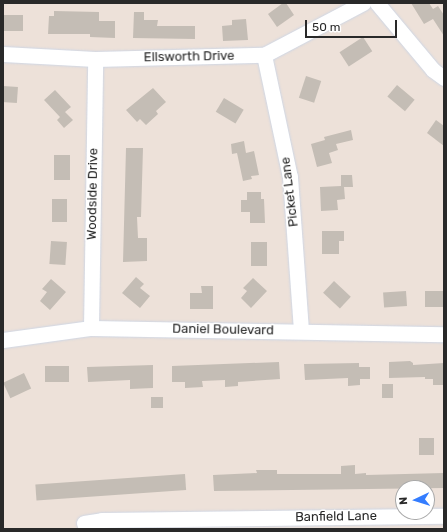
<!DOCTYPE html>
<html>
<head>
<meta charset="utf-8">
<style>
	body { margin:0 }
	#map { position:relative; width:447px; height:532px; overflow:hidden; background:#ede1d9; font-family:Rubik,sans-serif }
	div>[style] { position:absolute }
	.building>* { inset:0; background:#c4bdb5; transform-origin:0 0 }
	.roads { filter:drop-shadow(0 0 1px #ced6e4) drop-shadow(0 0 1px #ced6e4) }
	.minor>* { height:15px; margin:-7.5px; padding:0 7.5px; transform-origin:7.5px; border-radius:7.5px; background:#fff }
	span { translate:-50% -50%; white-space:nowrap; text-align:center; line-height:1.15; -webkit-text-stroke:3px #fff; paint-order:stroke }
	.street-label { font-size:13px; color:#292929 }
	.frame { position:absolute; inset:0; border:4px solid #292929; pointer-events:none }
	.north { position:absolute; left:395px; top:480px; width:40px; height:40px; box-sizing:border-box; background:#fff; border:1px solid #a9a9a9; border-radius:50%; rotate:266deg; font-size:11px; font-weight:700; line-height:16px; text-align:center; color:#292929 }
	.north::after { content:''; display:block; margin:auto; width:14px; height:18px; background:#347dff; clip-path:polygon(50% 0,100% 100%,50% 72%,0 100%) }
	.scale { position:absolute; left:305px; top:20px; width:92px; height:18px; box-sizing:border-box; border:2px solid #292929; border-top:0; padding-left:5px; font-size:12px; line-height:14px; white-space:nowrap; color:#292929; -webkit-text-stroke:3px #fff; paint-order:stroke }
</style>
</head>
<body>
<div id="map">
	<div class="building">
		<i style="clip-path:polygon(283px 3px,286px 3px,294px 15px,277px 27px,268px 14px)"></i>
		<i style="clip-path:polygon(411px 3px,429px 3px,433px 9px,438px 6px,444px 15px,444px 36px,433px 19px,424px 24px)"></i>
		<i style="clip-path:polygon(54px 11px,99px 12px,99px 21px,115px 21px,115px 38px,90px 37px,90px 34px,48px 34px,49px 16px,54px 16px)"></i>
		<i style="clip-path:polygon(134px 12px,144px 12px,144px 20px,158px 20px,157px 26px,195px 26px,195px 39px,133px 38px)"></i>
		<i style="left:3px;top:15px;width:20px;height:16px"></i>
		<i style="clip-path:polygon(246px 19px,248px 40px,223px 41px,222px 26px,232px 25px,232px 20px)"></i>
		<i style="left:363px;top:37px;width:17px;height:28px;rotate:57deg"></i>
		<i style="left:306px;top:76px;width:16px;height:23px;rotate:18deg"></i>
		<i style="left:397px;top:85px;width:23px;height:15px;rotate:40deg"></i>
		<i style="left:3px;top:86px;width:15px;height:16px;rotate:4deg"></i>
		<i style="clip-path:polygon(153px 88px,166px 102px,156px 111px,158px 114px,146px 125px,140px 119px,137px 122px,126px 110px)"></i>
		<i style="clip-path:polygon(55px 90px,71px 107px,65px 112px,73px 120px,64px 128px,57px 120px,60px 117px,44px 100px)"></i>
		<i style="left:224px;top:98px;width:23px;height:16px;rotate:31deg"></i>
		<i style="clip-path:polygon(436px 120px,444px 126px,444px 146px,427px 133px)"></i>
		<i style="clip-path:polygon(351px 130px,353px 140px,336px 144px,338px 150px,329px 153px,332px 163px,317px 167px,311px 144px,325px 140px,324px 137px)"></i>
		<i style="clip-path:polygon(244px 141px,246px 153px,254px 151px,259px 175px,251px 176px,252px 179px,243px 181px,237px 153px,232px 154px,231px 144px)"></i>
		<i style="clip-path:polygon(126px 148px,143px 148px,141px 217px,137px 217px,138px 238px,147px 238px,147px 261px,123px 262px)"></i>
		<i style="left:54px;top:155px;width:16px;height:25px"></i>
		<i style="clip-path:polygon(341px 175px,352px 175px,353px 187px,344px 187px,345px 199px,337px 200px,338px 210px,321px 211px,320px 187px,341px 186px)"></i>
		<i style="clip-path:polygon(247px 192px,261px 192px,261px 199px,264px 199px,265px 223px,250px 223px,250px 212px,241px 212px,241px 200px,247px 200px)"></i>
		<i style="left:52px;top:199px;width:15px;height:23px"></i>
		<i style="clip-path:polygon(322px 231px,344px 231px,344px 241px,339px 241px,339px 254px,322px 254px)"></i>
		<i style="left:51px;top:241px;width:16px;height:23px;rotate:4deg"></i>
		<i style="left:251px;top:242px;width:16px;height:24px"></i>
		<i style="clip-path:polygon(136px 277px,144px 284px,140px 288px,150px 296px,140px 308px,122px 293px)"></i>
		<i style="clip-path:polygon(253px 278px,267px 291px,251px 308px,241px 298px,247px 291px,243px 288px)"></i>
		<i style="clip-path:polygon(51px 279px,66px 292px,50px 310px,40px 301px,47px 292px,42px 289px)"></i>
		<i style="left:334px;top:281px;width:23px;height:16px;rotate:43deg"></i>
		<i style="clip-path:polygon(201px 286px,213px 286px,213px 309px,190px 309px,190px 293px,202px 293px)"></i>
		<i style="left:406px;top:291px;width:15px;height:23px;rotate:86deg"></i>
		<i style="left:444px;top:291px;width:16px;height:19px;rotate:90deg"></i>
		<i style="clip-path:polygon(410px 361px,413px 363px,413px 365px,444px 363px,444px 385px,433px 385px,433px 379px,425px 379px,425px 377px,389px 378px,389px 362px)"></i>
		<i style="clip-path:polygon(279px 362px,280px 379px,238px 382px,238px 386px,225px 387px,225px 380px,202px 381px,203px 387px,185px 388px,185px 382px,172px 382px,172px 366px)"></i>
		<i style="clip-path:polygon(359px 363px,359px 367px,370px 367px,370px 379px,360px 379px,360px 385px,348px 386px,348px 378px,305px 380px,304px 364px)"></i>
		<i style="clip-path:polygon(153px 365px,153px 388px,130px 389px,130px 380px,88px 382px,87px 367px)"></i>
		<i style="left:69px;top:366px;width:16px;height:24px;rotate:90deg"></i>
		<i style="left:24px;top:373px;width:17px;height:23px;rotate:65deg"></i>
		<i style="left:382px;top:384px;width:11px;height:14px"></i>
		<i style="left:151px;top:397px;width:12px;height:11px"></i>
		<i style="left:419px;top:438px;width:15px;height:17px"></i>
		<i style="clip-path:polygon(355px 465px,355px 474px,366px 473px,366px 475px,444px 473px,444px 488px,214px 491px,213px 475px,257px 473px,256px 470px,277px 470px,277px 474px,341px 474px,341px 466px)"></i>
		<i style="left:185px;top:474px;width:16px;height:150px;rotate:86deg"></i>
	</div>
	<div class="roads">
		<div class="minor">
			<i style="left:377px;top:3px;width:87px;rotate:50.1deg"></i>
			<i style="left:433px;top:70px;width:14px;rotate:36deg"></i>
			<i style="left:3px;top:54px;width:92px;rotate:3.1deg"></i>
			<i style="left:95px;top:59px;width:169px;rotate:-1.4deg"></i>
			<i style="left:264px;top:55px;width:112px;rotate:-27.7deg"></i>
			<i style="left:264px;top:55px;width:125px;rotate:78deg"></i>
			<i style="left:290px;top:177px;width:154px;rotate:85.9deg"></i>
			<i style="left:91px;top:328px;width:269px;rotate:-89.1deg"></i>
			<i style="left:3px;top:340px;width:89px;rotate:-7.8deg"></i>
			<i style="left:91px;top:328px;width:353px;rotate:1deg"></i>
			<i style="left:84px;top:523px;width:18px;rotate:-9deg"></i>
			<i style="left:102px;top:520px;width:342px;rotate:-0.7deg"></i>
		</div>
	</div>
	<div class="street-label">
		<span style="left:189px;top:57px;rotate:-1deg">Ellsworth Drive</span>
		<span style="left:290px;top:192px;rotate:-97deg">Picket Lane</span>
		<span style="left:93px;top:194px;rotate:-89deg">Woodside Drive</span>
		<span style="left:223px;top:330px;rotate:1deg">Daniel Boulevard</span>
		<span style="left:336px;top:517px;rotate:-1deg">Banfield Lane</span>
	</div>
	<div class="frame"></div>
	<div class="north">N</div>
	<div class="scale">50 m</div>
</div>
</body>
</html>
